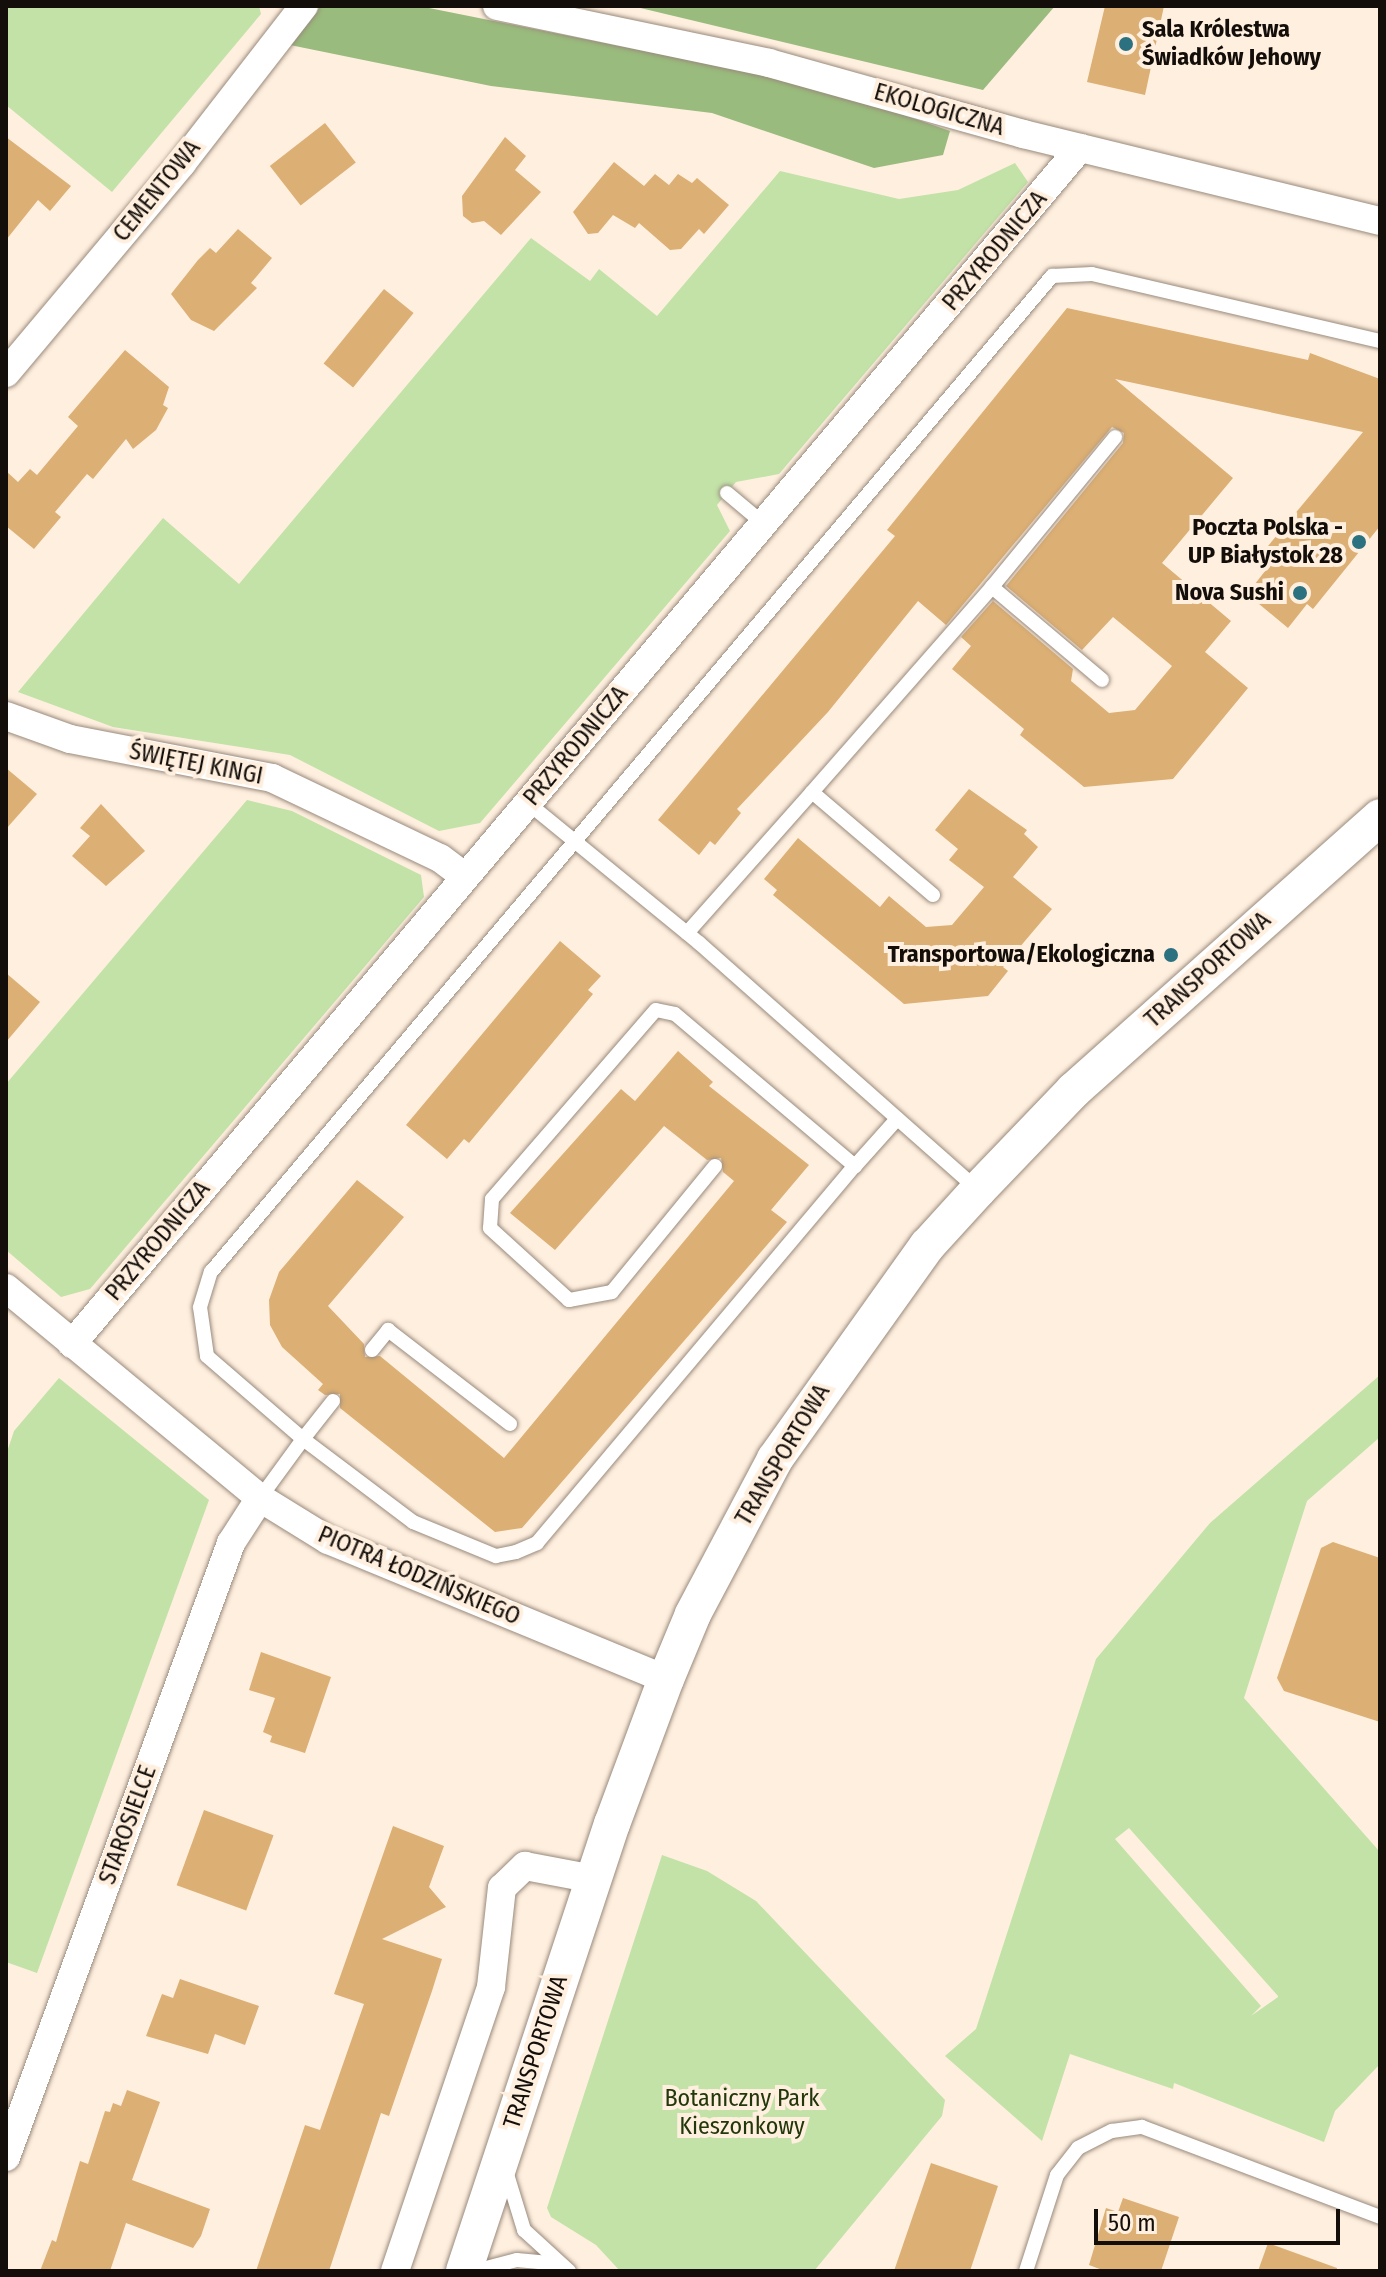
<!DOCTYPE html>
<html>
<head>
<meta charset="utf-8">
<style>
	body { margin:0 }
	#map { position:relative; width:1386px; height:2277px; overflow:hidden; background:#ffefdf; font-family:"Fira Sans Condensed",sans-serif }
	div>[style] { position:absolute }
	.green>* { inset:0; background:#c2e2a8 }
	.forest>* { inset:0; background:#99bb7d }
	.building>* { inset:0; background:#dcaf74; transform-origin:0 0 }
	.roads { filter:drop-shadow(0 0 2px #998a7c) drop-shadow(0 0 2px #998a7c) }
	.service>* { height:14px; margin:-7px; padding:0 7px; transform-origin:7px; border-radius:7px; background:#fff }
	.minor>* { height:28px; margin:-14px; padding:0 14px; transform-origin:14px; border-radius:14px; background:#fff }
	.tertiary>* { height:36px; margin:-18px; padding:0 18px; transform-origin:18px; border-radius:18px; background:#fff }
	.dots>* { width:22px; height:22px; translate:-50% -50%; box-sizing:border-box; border:4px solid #ffefdf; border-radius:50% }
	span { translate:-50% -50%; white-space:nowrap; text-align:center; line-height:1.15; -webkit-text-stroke:8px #ffefdf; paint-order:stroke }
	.poi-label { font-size:24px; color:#130e09; font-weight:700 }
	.left { translate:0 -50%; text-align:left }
	.right { translate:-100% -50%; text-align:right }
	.street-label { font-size:24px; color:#130e09 }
	.park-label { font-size:24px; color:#22380b }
	.frame { position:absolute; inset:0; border:8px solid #130e09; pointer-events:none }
	.scale { position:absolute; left:1094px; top:2209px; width:246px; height:36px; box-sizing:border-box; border:4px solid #130e09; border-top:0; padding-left:10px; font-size:24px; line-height:28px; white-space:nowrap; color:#130e09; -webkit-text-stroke:6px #ffefdf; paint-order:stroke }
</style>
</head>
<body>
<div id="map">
	<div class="green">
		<i style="clip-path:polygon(6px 6px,259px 6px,261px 14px,112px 192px,6px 105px)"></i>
		<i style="clip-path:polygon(1015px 163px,1028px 182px,779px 474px,736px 482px,717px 505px,730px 531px,480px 823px,439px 831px,290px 755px,113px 727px,18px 692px,163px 518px,239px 584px,531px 238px,590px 281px,599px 269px,657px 316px,780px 171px,899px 199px,958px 190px)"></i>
		<i style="clip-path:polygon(247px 800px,292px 811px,421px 875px,424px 897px,90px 1289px,61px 1297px,6px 1250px,6px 1084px)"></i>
		<i style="clip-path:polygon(evenodd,1380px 1375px,1380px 1437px,1307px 1501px,1244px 1698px,1380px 1852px,1380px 2064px,1335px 2111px,1324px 2142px,1174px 2083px,1173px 2089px,1070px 2054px,1042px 2141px,945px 2056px,976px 2029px,1096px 1659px,1210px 1523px,1380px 1375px,1129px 1828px,1278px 1996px,1278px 1997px,1251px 2016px,1261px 2006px,1115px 1839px,1129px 1828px)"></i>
		<i style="clip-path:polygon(59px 1378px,209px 1500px,37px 1973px,6px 1962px,6px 1455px,14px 1431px)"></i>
		<i style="clip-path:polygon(662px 1855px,707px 1871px,756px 1901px,945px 2100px,942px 2116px,814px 2271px,620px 2271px,596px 2245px,551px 2217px,547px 2208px)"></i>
	</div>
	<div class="forest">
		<i style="clip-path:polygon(419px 6px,824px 87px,950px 131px,943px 155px,874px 168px,712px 113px,491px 86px,290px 45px,319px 8px)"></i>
		<i style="clip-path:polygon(632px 6px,1055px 6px,983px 90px)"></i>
	</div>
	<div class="building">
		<i style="clip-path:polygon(1105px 6px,1164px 6px,1145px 95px,1087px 82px)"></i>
		<i style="left:325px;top:123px;width:50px;height:70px;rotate:52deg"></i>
		<i style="clip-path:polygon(6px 137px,71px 186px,50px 211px,38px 200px,6px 240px)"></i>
		<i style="clip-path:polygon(505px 137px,526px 156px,515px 170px,541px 192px,501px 235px,484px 221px,472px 223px,463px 216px,462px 196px)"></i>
		<i style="clip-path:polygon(614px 162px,644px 186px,655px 174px,669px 185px,678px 174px,692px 183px,697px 178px,729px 205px,704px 234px,699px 229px,681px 249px,670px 250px,639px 223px,635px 228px,613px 215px,598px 233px,588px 234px,573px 212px)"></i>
		<i style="clip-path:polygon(238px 229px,272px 258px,251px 283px,257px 288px,214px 331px,191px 320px,171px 294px,198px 260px,210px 248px,216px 253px)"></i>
		<i style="left:384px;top:289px;width:38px;height:96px;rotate:39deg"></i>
		<i style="clip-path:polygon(1067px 308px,1308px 360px,1310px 353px,1380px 379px,1380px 526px,1313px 609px,1307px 604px,1288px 628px,1247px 594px,1273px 561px,1263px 552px,1363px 432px,1115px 379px,1233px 478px,1162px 563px,1231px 621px,1205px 652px,1248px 688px,1173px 779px,1084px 787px,1020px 735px,1024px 729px,952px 669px,971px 646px,961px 637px,993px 601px,1073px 669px,1071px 681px,1109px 713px,1135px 710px,1172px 666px,1113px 617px,1082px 650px,1006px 586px,1123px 443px,1124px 433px,1112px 427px,946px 625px,918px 601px,828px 712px,737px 809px,741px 813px,715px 845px,710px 841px,699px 855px,658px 820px,895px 536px,887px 530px)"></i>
		<i style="clip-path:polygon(125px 350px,169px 387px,163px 405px,168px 408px,156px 430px,133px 449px,126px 439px,93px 479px,87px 474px,55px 512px,61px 517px,34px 549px,6px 526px,6px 471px,18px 482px,30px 469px,37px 475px,78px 426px,68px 417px)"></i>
		<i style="clip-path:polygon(6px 768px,37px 794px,6px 829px)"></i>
		<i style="clip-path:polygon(969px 789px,1027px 830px,1024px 834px,1038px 847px,1013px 877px,1052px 909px,1003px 967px,1008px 971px,988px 996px,904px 1004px,773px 895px,777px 890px,764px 879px,798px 838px,880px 907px,889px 896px,926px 927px,952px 925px,984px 887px,949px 860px,958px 849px,935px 830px)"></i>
		<i style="clip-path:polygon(101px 804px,145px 851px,106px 886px,72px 856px,90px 836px,80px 828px)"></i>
		<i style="clip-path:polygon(560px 941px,601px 976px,588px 990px,593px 994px,469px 1143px,464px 1139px,447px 1159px,406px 1125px)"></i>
		<i style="clip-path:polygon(6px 973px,40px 1002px,6px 1042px)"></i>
		<i style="clip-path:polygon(678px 1051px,713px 1082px,709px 1086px,809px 1165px,771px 1210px,787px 1222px,522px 1528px,495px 1532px,340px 1408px,340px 1394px,325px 1395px,318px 1390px,323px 1384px,282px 1347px,270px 1325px,269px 1300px,279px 1272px,357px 1180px,404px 1217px,328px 1306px,364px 1344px,365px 1357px,380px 1356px,504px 1458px,734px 1181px,723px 1172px,721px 1158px,707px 1160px,664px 1126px,555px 1250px,510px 1213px,621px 1089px,635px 1101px)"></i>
		<i style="clip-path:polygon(1333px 1542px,1380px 1558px,1380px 1722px,1284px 1691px,1277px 1678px,1321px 1548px)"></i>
		<i style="clip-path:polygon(261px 1652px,331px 1677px,305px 1753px,270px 1742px,272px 1736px,263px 1732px,275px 1698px,249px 1690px)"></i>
		<i style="left:204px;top:1810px;width:74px;height:80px;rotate:20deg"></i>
		<i style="clip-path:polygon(393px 1826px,444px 1846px,429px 1887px,446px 1907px,382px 1939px,442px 1959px,432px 1991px,389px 2116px,381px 2113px,329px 2271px,256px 2271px,305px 2125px,320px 2130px,364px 2004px,334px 1994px)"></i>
		<i style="clip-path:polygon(180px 1979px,259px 2006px,245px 2045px,215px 2034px,208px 2054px,146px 2036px,162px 1994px,173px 1998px)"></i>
		<i style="clip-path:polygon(127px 2090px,160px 2102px,132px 2180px,210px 2209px,201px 2236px,193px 2248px,126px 2223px,110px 2271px,40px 2271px,52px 2240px,56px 2242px,80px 2161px,88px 2164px,105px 2111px,110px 2112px,113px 2103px,121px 2106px)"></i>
		<i style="clip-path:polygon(931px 2163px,998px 2186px,970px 2271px,894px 2271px)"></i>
		<i style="clip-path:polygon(1123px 2198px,1179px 2217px,1161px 2271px,1105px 2271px,1089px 2265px,1106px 2208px,1118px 2212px)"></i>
		<i style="clip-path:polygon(1268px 2243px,1337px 2268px,1337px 2271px,1258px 2271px)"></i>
	</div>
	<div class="roads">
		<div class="service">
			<i style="left:727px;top:493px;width:48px;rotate:40deg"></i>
			<i style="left:992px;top:587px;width:194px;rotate:-50.6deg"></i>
			<i style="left:812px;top:792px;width:273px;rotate:-48.7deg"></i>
			<i style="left:992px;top:587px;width:144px;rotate:40.2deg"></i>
			<i style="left:528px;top:803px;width:221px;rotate:39.3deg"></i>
			<i style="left:699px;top:943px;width:371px;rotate:41.5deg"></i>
			<i style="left:687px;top:933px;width:188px;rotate:-48.4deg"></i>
			<i style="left:812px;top:792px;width:159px;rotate:40.4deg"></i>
			<i style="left:715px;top:1166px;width:163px;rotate:129.3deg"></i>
			<i style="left:612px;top:1292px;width:44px;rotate:169.5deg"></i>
			<i style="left:569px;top:1300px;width:107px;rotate:-137.7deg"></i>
			<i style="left:490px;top:1228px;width:29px;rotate:-86deg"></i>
			<i style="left:492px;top:1199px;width:250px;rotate:-49.1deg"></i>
			<i style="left:656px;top:1010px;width:19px;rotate:12deg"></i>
			<i style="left:675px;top:1014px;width:236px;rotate:40.2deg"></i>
			<i style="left:855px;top:1166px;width:63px;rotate:-48.2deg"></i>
			<i style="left:372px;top:1350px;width:26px;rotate:-51deg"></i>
			<i style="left:388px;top:1330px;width:154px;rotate:37.6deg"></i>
			<i style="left:333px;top:1401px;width:48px;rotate:128.3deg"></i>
			<i style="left:303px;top:1439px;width:138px;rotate:37deg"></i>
			<i style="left:413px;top:1522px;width:90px;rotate:22.3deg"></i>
			<i style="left:496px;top:1556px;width:20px;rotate:-11deg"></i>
			<i style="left:516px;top:1552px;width:23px;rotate:-23deg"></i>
			<i style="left:537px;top:1543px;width:493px;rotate:-49.9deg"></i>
			<i style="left:260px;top:1498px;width:73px;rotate:-53.9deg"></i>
			<i style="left:303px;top:1439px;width:127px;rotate:-139.2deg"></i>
			<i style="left:207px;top:1356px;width:49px;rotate:-98.1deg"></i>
			<i style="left:200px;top:1307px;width:37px;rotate:-73deg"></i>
			<i style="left:211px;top:1272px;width:1304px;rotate:-49.82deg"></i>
			<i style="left:1052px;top:276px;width:40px;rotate:-2.9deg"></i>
			<i style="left:1092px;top:274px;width:296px;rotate:13.1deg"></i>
			<i style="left:506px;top:2171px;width:62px;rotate:73deg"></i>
			<i style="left:524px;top:2230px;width:61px;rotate:42.3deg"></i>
			<i style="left:475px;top:2271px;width:43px;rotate:-14.7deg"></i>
			<i style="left:517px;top:2260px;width:43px;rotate:5.3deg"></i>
			<i style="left:1026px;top:2271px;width:101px;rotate:-72.1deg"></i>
			<i style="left:1057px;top:2175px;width:34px;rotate:-52deg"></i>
			<i style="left:1078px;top:2148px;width:38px;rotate:-27deg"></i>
			<i style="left:1112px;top:2131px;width:30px;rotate:-8deg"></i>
			<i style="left:1142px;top:2127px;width:254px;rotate:20.7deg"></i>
		</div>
		<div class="minor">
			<i style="left:497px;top:6px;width:278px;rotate:11.8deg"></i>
			<i style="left:769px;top:63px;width:264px;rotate:15.6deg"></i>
			<i style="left:1023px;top:134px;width:367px;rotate:13.7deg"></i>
			<i style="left:6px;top:373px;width:274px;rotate:-50deg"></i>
			<i style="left:182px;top:163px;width:199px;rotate:-52.2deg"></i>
			<i style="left:6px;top:716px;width:68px;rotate:19.8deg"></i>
			<i style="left:70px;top:739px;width:206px;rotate:10.9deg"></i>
			<i style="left:272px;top:778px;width:186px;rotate:25.5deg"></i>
			<i style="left:440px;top:858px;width:30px;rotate:37deg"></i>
			<i style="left:6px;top:1288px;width:330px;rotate:39.6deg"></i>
			<i style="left:260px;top:1498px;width:80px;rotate:31.7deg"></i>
			<i style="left:328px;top:1540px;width:365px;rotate:22.4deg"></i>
			<i style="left:72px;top:1344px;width:1564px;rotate:-49.88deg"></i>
			<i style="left:6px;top:2157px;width:654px;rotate:-69.87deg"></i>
			<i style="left:231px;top:1543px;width:54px;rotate:-57.2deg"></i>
			<i style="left:395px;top:2271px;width:300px;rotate:-71.3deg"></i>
			<i style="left:491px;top:1987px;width:100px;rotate:-83.7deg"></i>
			<i style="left:502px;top:1888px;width:32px;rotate:-44deg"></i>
			<i style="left:525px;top:1866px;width:70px;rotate:10.7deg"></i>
		</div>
		<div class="tertiary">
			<i style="left:464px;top:2271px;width:471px;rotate:-71.7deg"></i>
			<i style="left:612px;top:1824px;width:155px;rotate:-69.6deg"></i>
			<i style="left:666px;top:1679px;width:70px;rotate:-67.4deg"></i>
			<i style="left:693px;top:1614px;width:175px;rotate:-62.1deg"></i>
			<i style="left:775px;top:1459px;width:262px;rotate:-54.5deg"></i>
			<i style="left:927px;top:1246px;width:76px;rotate:-47.7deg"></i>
			<i style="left:978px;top:1190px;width:139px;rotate:-46.2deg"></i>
			<i style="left:1074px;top:1090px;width:410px;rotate:-41.7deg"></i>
		</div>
	</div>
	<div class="dots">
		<i style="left:1126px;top:44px;background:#2b717f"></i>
		<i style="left:1359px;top:542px;background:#2b717f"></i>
		<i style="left:1300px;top:593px;background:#2b717f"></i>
		<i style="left:1171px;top:955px;background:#2b717f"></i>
	</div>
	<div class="poi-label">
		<span class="left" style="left:1142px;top:44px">Sala Królestwa<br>Świadków Jehowy</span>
		<span class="right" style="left:1343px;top:542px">Poczta Polska -<br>UP Białystok 28</span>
		<span class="right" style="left:1284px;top:593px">Nova Sushi</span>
		<span class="right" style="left:1155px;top:955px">Transportowa/Ekologiczna</span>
	</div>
	<div class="street-label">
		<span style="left:939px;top:110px;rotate:16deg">EKOLOGICZNA</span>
		<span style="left:157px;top:191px;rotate:-51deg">CEMENTOWA</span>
		<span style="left:995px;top:251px;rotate:-50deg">PRZYRODNICZA</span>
		<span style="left:576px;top:746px;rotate:-50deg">PRZYRODNICZA</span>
		<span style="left:196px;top:764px;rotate:11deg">ŚWIĘTEJ KINGI</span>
		<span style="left:1208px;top:970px;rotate:-42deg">TRANSPORTOWA</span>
		<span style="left:158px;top:1241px;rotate:-50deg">PRZYRODNICZA</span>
		<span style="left:783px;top:1455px;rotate:-59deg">TRANSPORTOWA</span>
		<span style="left:419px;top:1576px;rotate:23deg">PIOTRA ŁODZIŃSKIEGO</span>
		<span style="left:128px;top:1825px;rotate:-70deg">STAROSIELCE</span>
		<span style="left:536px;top:2052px;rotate:-72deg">TRANSPORTOWA</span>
	</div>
	<div class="park-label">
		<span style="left:742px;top:2113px">Botaniczny Park<br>Kieszonkowy</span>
	</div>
	<div class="frame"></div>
	<div class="scale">50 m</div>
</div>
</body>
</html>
